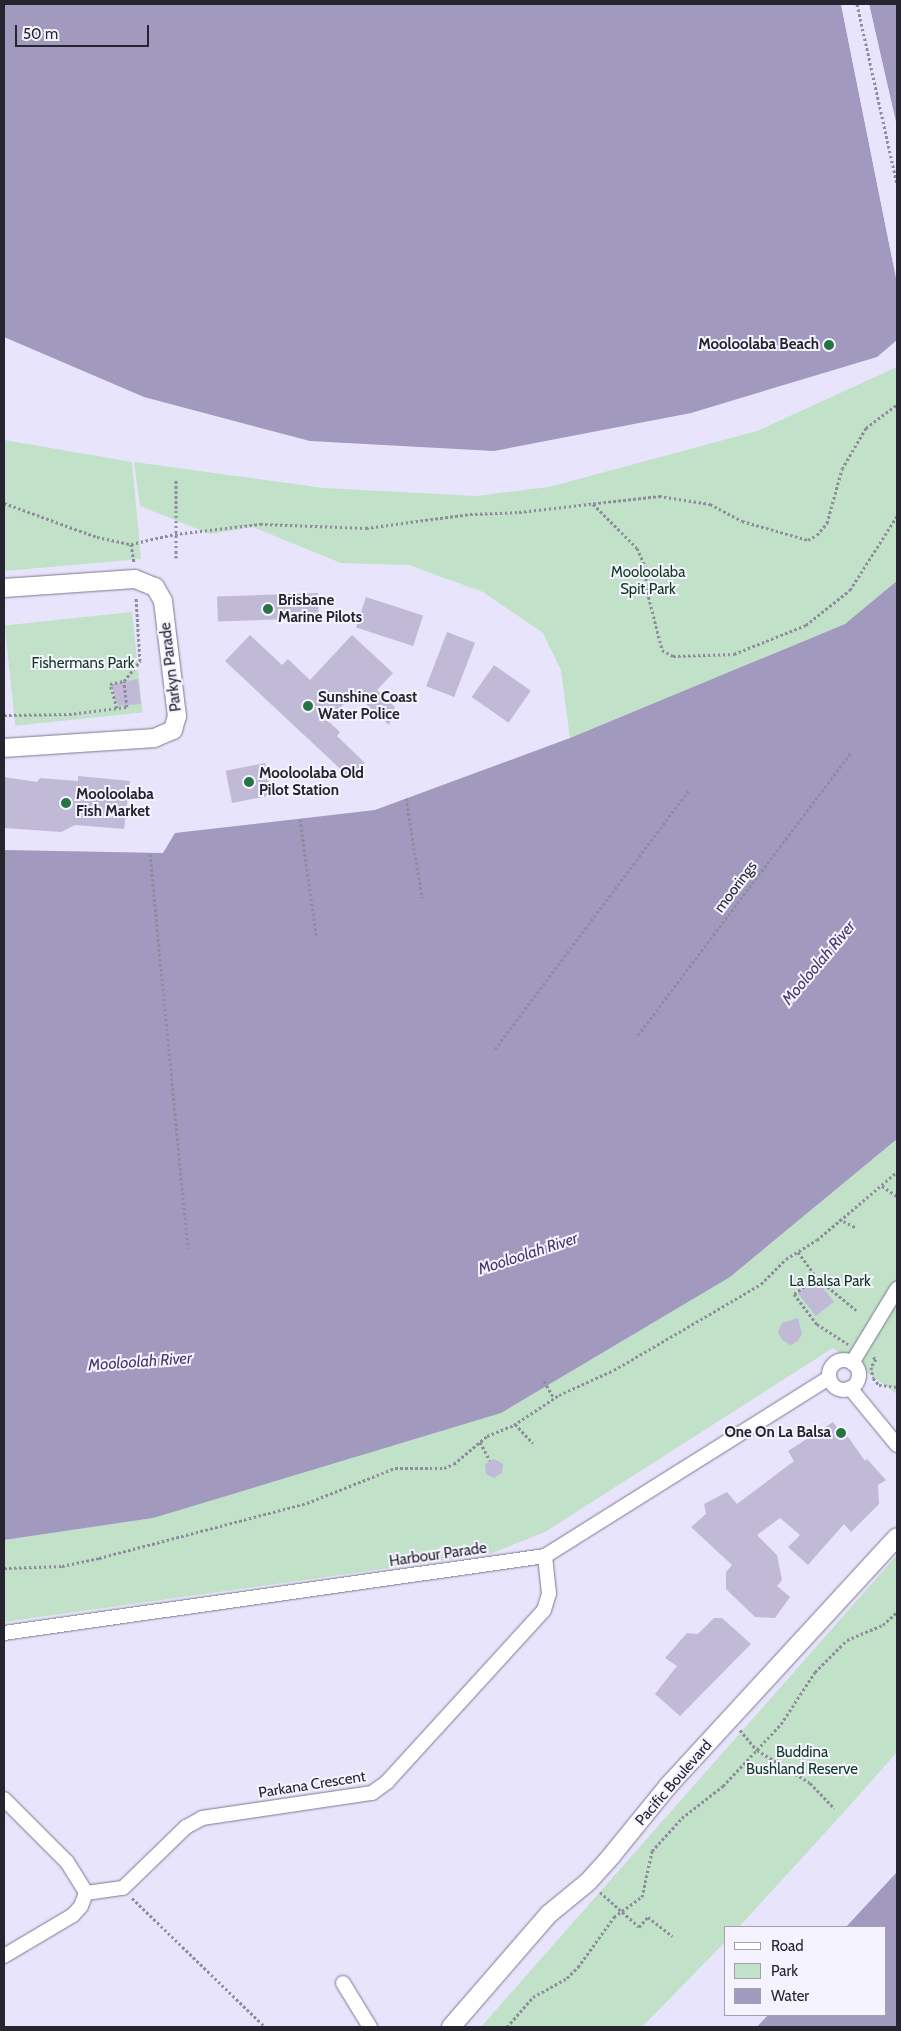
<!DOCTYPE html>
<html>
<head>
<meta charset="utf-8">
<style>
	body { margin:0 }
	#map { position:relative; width:901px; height:2031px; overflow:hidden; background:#e8e4fb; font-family:Cabin,sans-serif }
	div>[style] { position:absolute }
	.green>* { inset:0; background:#c1e1c9; transform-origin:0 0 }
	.water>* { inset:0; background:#a199be }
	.pier>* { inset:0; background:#e8e4fb }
	.building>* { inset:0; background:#c0bad6; transform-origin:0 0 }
	.path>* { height:3px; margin-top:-1.5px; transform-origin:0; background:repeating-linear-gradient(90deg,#8f8c9d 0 2.5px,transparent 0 5px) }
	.roads { filter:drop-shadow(0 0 1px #7d7791) drop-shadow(0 0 1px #7d7791) }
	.minor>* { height:14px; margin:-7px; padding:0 7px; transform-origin:7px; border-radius:7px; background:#fff }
	.minor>.ring { margin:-7px; padding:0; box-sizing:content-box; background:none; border:14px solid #fff; border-radius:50% }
	.tertiary>* { height:18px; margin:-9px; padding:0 9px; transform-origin:9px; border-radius:9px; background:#fff }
	.dots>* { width:14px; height:14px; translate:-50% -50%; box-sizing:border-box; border:2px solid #f5f3ff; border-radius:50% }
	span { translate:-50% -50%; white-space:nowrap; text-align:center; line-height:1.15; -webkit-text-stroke:4px #f5f3ff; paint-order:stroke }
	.poi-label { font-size:15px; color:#26242e; font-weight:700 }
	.right { translate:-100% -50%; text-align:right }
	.left { translate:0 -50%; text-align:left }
	.park-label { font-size:15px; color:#0e391e }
	.street-label { font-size:15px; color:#26242e }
	.water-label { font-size:16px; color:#46386a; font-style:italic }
	.frame { position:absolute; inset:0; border:5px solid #26242e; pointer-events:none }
	.legend { position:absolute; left:724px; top:1926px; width:162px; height:90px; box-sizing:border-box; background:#f5f3ff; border:1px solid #a2a0ab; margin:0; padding:6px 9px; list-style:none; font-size:15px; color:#26242e }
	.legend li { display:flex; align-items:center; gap:10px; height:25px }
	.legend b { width:25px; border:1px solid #a2a0ab }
	.scale { position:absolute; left:15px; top:25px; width:134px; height:22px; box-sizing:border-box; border:2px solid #26242e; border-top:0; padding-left:6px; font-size:15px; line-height:18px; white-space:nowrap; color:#26242e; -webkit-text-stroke:4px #f5f3ff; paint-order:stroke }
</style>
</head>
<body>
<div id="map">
	<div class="green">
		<i style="clip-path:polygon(897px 367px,897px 581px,892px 588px,845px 624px,570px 738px,561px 670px,543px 633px,483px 592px,409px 565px,341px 563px,253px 527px,210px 534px,140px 506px,134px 462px,324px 488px,476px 496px,549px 487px,757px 431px)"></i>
		<i style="clip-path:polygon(4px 440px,132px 462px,141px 559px,4px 571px)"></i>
		<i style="left:132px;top:612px;width:101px;height:128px;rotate:84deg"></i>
		<i style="clip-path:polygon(897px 1139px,897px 1394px,833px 1348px,545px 1532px,490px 1554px,4px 1622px,4px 1540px,153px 1518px,730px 1277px)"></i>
		<i style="clip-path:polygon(897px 1555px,897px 1752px,844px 1812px,739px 1927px,725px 1927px,725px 1942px,642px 2027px,481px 2027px)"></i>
	</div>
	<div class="water">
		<i style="clip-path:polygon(4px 4px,841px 4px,897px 283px,897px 340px,877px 357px,691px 413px,494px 451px,310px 441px,144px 397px,4px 337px)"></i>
		<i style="clip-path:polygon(869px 4px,897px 4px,897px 126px)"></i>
		<i style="clip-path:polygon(897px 581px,897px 1139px,730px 1277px,501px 1413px,153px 1518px,4px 1540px,4px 850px,163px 853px,175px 833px,375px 810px,570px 738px,845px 624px)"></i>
		<i style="clip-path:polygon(897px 1872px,897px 2027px,757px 2027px,768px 2015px,885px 2015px,885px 1927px,846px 1927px)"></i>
	</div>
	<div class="pier">
		<i style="clip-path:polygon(841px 4px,844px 4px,897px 283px)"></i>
		<i style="clip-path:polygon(867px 4px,869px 4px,897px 129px,895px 127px)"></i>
	</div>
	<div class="building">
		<i style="left:318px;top:593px;width:25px;height:101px;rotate:88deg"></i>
		<i style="left:366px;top:597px;width:60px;height:32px;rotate:18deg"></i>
		<i style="left:447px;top:632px;width:30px;height:58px;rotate:21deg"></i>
		<i style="clip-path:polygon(250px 635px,282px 665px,288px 659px,310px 680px,352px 635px,393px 673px,377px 690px,395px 707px,389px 725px,354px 693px,328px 721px,340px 732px,337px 736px,365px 763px,350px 778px,225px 661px)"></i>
		<i style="left:494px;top:665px;width:45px;height:39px;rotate:35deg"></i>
		<i style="clip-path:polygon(138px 679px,141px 704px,118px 706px,111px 684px)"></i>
		<i style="left:265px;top:763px;width:33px;height:40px;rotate:79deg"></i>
		<i style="clip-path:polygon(78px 776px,130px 781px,124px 829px,75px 825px,61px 832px,4px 828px,4px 777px,37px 782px,40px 778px,78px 781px)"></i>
		<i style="left:816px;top:1279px;width:29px;height:23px;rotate:52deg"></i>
		<i style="clip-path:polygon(798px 1318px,802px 1334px,798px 1341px,791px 1345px,782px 1340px,778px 1332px,782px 1323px)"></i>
		<i style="clip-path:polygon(833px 1422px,841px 1433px,844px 1431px,865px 1461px,867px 1459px,886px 1480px,878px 1485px,879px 1504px,851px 1532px,844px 1524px,808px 1565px,788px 1547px,800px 1535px,780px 1518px,757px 1535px,777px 1555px,782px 1580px,777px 1586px,790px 1597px,775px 1618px,755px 1617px,726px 1589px,726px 1572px,732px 1565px,691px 1527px,706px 1514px,704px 1504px,727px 1492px,737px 1504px,794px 1461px,788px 1451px)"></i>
		<i style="clip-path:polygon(494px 1459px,503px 1464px,502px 1473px,494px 1478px,486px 1474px,485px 1464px)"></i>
		<i style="clip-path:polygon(714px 1618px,722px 1618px,751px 1644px,680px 1716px,655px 1694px,677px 1666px,665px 1658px,687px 1633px,698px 1634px)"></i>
	</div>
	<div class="path">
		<i style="left:857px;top:4px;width:184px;rotate:77.5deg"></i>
		<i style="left:4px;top:503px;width:99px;rotate:20.1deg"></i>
		<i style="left:97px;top:537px;width:35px;rotate:12deg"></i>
		<i style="left:131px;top:544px;width:45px;rotate:-12.8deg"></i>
		<i style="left:175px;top:534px;width:86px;rotate:-6.7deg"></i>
		<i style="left:260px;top:524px;width:106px;rotate:2.2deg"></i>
		<i style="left:366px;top:528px;width:105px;rotate:-7.7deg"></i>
		<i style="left:470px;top:514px;width:49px;rotate:-2.3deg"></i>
		<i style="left:519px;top:512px;width:141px;rotate:-6.5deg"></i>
		<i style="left:659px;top:496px;width:52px;rotate:8.9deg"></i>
		<i style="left:710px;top:504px;width:36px;rotate:28deg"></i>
		<i style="left:742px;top:521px;width:69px;rotate:16.1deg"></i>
		<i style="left:808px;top:540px;width:10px;rotate:-29deg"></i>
		<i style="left:817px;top:535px;width:16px;rotate:-50deg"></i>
		<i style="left:827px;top:523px;width:56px;rotate:-74.5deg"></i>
		<i style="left:842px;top:469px;width:48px;rotate:-59.7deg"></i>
		<i style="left:866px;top:428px;width:39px;rotate:-37deg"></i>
		<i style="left:593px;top:504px;width:62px;rotate:45deg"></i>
		<i style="left:637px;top:548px;width:22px;rotate:66deg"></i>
		<i style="left:646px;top:568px;width:19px;rotate:90deg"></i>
		<i style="left:646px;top:587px;width:65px;rotate:75.7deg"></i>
		<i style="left:662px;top:650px;width:13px;rotate:29deg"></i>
		<i style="left:673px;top:656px;width:61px;rotate:-1.9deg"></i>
		<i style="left:734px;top:654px;width:78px;rotate:-21.9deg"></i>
		<i style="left:806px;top:625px;width:56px;rotate:-38.5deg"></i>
		<i style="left:850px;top:590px;width:88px;rotate:-57.6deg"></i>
		<i style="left:131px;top:544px;width:19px;rotate:81deg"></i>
		<i style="left:176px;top:558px;width:78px;rotate:-90deg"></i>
		<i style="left:117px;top:708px;width:25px;rotate:-106deg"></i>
		<i style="left:110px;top:684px;width:14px;rotate:-12deg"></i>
		<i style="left:4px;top:715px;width:65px;rotate:-0.9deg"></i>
		<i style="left:69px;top:714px;width:58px;rotate:-6.9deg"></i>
		<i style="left:127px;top:707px;width:26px;rotate:-97deg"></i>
		<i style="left:124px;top:681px;width:26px;rotate:-51deg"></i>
		<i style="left:140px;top:661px;width:64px;rotate:-93.6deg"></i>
		<i style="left:406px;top:798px;width:101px;rotate:80.9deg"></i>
		<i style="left:300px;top:819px;width:117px;rotate:82.1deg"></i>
		<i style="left:150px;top:854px;width:396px;rotate:84.5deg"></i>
		<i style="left:638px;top:1035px;width:354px;rotate:-53deg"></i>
		<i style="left:495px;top:1049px;width:324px;rotate:-53.2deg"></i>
		<i style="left:882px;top:1186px;width:18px;rotate:34deg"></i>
		<i style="left:839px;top:1219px;width:18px;rotate:27deg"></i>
		<i style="left:798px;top:1252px;width:31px;rotate:54deg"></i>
		<i style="left:816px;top:1277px;width:52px;rotate:39.5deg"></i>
		<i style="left:816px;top:1277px;width:28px;rotate:142deg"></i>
		<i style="left:794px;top:1294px;width:38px;rotate:53deg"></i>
		<i style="left:817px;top:1324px;width:37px;rotate:33deg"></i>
		<i style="left:873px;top:1357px;width:4px;rotate:34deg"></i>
		<i style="left:876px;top:1359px;width:9px;rotate:122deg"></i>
		<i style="left:871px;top:1367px;width:11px;rotate:80deg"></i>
		<i style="left:873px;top:1378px;width:9px;rotate:49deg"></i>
		<i style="left:879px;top:1385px;width:18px;rotate:6deg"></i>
		<i style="left:544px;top:1381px;width:20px;rotate:60deg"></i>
		<i style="left:515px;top:1424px;width:26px;rotate:47deg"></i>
		<i style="left:480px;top:1442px;width:21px;rotate:62deg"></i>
		<i style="left:4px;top:1568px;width:58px;rotate:-2deg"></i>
		<i style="left:62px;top:1566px;width:38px;rotate:-12deg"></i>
		<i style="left:99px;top:1558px;width:215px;rotate:-14.8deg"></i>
		<i style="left:307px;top:1503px;width:95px;rotate:-21.7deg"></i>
		<i style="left:395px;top:1468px;width:49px"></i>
		<i style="left:444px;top:1468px;width:11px;rotate:-22deg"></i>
		<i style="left:454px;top:1464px;width:43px;rotate:-40.3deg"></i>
		<i style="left:487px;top:1436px;width:29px;rotate:-22deg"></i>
		<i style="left:514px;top:1425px;width:54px;rotate:-33.7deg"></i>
		<i style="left:559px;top:1395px;width:60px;rotate:-24.4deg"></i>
		<i style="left:614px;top:1370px;width:170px;rotate:-30.3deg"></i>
		<i style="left:761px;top:1284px;width:35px;rotate:-45deg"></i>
		<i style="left:786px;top:1259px;width:36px;rotate:-32deg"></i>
		<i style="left:817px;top:1240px;width:105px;rotate:-40.4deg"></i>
		<i style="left:740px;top:1730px;width:26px;rotate:50deg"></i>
		<i style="left:757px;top:1750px;width:62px;rotate:31.9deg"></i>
		<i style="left:810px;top:1783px;width:35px;rotate:46deg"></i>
		<i style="left:600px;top:1892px;width:52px;rotate:41.9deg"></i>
		<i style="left:639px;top:1927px;width:13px;rotate:-48deg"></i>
		<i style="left:648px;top:1917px;width:31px;rotate:38deg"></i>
		<i style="left:132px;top:1898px;width:185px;rotate:44.1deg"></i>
		<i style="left:507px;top:2027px;width:40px;rotate:-49deg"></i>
		<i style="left:533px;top:1997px;width:39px;rotate:-29deg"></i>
		<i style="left:567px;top:1978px;width:16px;rotate:-45deg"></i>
		<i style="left:578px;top:1967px;width:62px;rotate:-54.2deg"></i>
		<i style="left:614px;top:1917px;width:34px;rotate:-36deg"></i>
		<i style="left:642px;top:1897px;width:47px;rotate:-77.7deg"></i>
		<i style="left:652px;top:1851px;width:45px;rotate:-47.7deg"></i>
		<i style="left:682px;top:1818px;width:52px;rotate:-38deg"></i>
		<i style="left:723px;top:1786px;width:85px;rotate:-46.9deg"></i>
		<i style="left:781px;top:1724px;width:62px;rotate:-56.8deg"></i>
		<i style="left:815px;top:1672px;width:45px;rotate:-45deg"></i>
		<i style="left:847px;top:1640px;width:39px;rotate:-23deg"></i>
		<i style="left:883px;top:1625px;width:19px;rotate:-43deg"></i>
	</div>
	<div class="roads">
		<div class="minor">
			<i class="ring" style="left:829px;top:1360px;width:16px;height:16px"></i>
			<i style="left:852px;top:1363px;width:87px;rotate:-58.7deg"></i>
			<i style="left:850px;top:1388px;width:74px;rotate:50.5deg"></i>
			<i style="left:4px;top:1633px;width:546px;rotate:-8.1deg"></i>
			<i style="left:545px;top:1556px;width:335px;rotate:-32.1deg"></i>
			<i style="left:4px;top:1799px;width:89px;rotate:45deg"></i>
			<i style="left:67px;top:1862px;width:36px;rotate:58deg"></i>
			<i style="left:4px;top:1956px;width:80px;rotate:-30.7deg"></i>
			<i style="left:73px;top:1915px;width:12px;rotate:-48deg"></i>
			<i style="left:81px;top:1906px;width:14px;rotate:-69deg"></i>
			<i style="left:86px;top:1893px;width:37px;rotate:-8deg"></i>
			<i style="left:123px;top:1888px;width:88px;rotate:-44.1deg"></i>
			<i style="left:186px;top:1827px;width:18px;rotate:-29deg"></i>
			<i style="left:202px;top:1818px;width:172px;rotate:-8.4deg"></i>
			<i style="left:372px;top:1793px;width:19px;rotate:-36deg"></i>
			<i style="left:387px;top:1782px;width:233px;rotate:-47.6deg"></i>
			<i style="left:544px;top:1610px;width:17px;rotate:-73deg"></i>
			<i style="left:549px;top:1594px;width:38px;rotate:-96deg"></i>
			<i style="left:343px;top:1983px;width:52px;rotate:58.5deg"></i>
		</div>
		<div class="tertiary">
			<i style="left:4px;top:588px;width:131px;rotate:-3.9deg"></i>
			<i style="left:135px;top:579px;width:22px;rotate:22deg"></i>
			<i style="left:155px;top:587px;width:16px;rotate:60deg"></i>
			<i style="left:163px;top:601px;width:116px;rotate:83.1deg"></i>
			<i style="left:177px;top:716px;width:15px;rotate:106deg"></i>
			<i style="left:173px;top:730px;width:21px;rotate:157deg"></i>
			<i style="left:154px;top:738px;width:150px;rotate:176.2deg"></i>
			<i style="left:451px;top:2027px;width:150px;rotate:-49.1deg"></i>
			<i style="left:549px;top:1914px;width:50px;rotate:-39.4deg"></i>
			<i style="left:588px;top:1882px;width:36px;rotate:-48deg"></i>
			<i style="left:612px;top:1855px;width:89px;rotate:-50.9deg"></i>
			<i style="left:668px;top:1786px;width:338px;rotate:-47.4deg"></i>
		</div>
	</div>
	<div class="dots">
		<i style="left:829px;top:345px;background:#267443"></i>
		<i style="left:268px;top:609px;background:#267443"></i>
		<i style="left:308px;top:706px;background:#267443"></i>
		<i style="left:249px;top:782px;background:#267443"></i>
		<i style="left:66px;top:803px;background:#267443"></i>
		<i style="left:841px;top:1433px;background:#267443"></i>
	</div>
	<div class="poi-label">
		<span class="right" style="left:819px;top:345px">Mooloolaba Beach</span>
		<span class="left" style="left:278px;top:609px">Brisbane<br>Marine Pilots</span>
		<span class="left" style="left:318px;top:706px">Sunshine Coast<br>Water Police</span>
		<span class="left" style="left:259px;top:782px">Mooloolaba Old<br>Pilot Station</span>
		<span class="left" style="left:76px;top:803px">Mooloolaba<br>Fish Market</span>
		<span class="right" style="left:831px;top:1433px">One On La Balsa</span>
	</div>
	<div class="park-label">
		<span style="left:648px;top:581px">Mooloolaba<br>Spit Park</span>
		<span style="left:83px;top:664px">Fishermans Park</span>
		<span style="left:830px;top:1282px">La Balsa Park</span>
		<span style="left:802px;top:1761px">Buddina<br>Bushland Reserve</span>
	</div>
	<div class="street-label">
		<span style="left:171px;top:667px;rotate:-97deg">Parkyn Parade</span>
		<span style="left:736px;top:887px;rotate:-53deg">moorings</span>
		<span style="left:438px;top:1555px;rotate:-8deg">Harbour Parade</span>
		<span style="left:674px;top:1783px;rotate:-49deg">Pacific Boulevard</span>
		<span style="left:312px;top:1785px;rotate:-9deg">Parkana Crescent</span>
	</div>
	<div class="water-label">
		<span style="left:819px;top:963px;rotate:-50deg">Mooloolah River</span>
		<span style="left:528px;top:1254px;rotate:-18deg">Mooloolah River</span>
		<span style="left:140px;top:1362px;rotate:-4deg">Mooloolah River</span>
	</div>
	<div class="frame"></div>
	<ul class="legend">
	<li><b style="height:6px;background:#fff"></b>Road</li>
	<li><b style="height:14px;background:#c1e1c9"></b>Park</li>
	<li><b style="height:14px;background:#a199be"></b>Water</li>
	</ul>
	<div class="scale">50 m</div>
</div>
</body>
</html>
